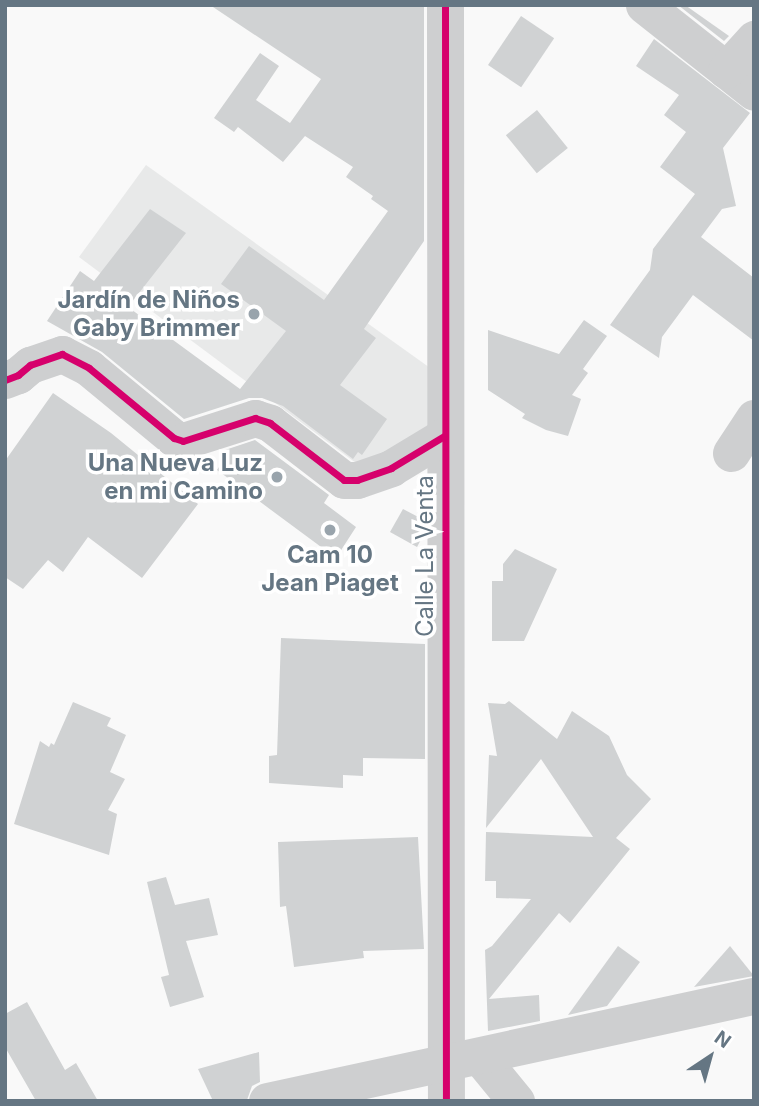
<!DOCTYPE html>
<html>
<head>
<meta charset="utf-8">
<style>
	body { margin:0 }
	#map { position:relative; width:759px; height:1106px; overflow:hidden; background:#f9f9f9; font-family:Inter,sans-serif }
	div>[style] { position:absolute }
	.built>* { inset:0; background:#e8e9e9 }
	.building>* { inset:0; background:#d0d2d3; transform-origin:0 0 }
	.minor>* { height:37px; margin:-18.5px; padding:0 18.5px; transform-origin:18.5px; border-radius:18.5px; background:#cecfd0 }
	.cycleway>* { height:7px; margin:-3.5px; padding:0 3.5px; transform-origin:3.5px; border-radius:3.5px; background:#d6006c }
	.dots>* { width:19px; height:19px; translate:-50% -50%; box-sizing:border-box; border:4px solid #fff; border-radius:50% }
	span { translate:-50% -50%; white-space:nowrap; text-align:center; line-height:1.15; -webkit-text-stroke:7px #fff; paint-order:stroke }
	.poi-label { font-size:24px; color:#657683; font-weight:700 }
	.right { translate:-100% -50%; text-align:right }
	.street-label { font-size:24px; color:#657683 }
	.frame { position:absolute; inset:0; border:7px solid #657683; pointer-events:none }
	.north { position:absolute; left:675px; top:1022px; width:70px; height:70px; -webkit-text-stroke:5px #fff; paint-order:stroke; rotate:36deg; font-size:19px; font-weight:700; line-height:28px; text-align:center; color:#657683 }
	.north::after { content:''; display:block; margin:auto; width:24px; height:32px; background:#657683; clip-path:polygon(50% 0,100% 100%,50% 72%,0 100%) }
</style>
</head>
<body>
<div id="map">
	<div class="built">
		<i style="clip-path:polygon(146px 165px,433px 370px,444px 422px,360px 466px,79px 257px)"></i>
	</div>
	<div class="building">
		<i style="clip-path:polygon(210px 5px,424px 5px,424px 241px,364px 329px,376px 338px,340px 385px,387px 419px,362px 455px,358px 452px,353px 459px,283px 406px,262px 398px,249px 398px,184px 419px,102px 352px,47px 321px,80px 271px,94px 281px,150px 209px,186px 233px,128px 307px,240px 389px,286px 331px,221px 284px,249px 246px,324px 300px,388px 211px,371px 199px,373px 196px,346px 177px,353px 167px,305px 136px,283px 162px,238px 127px,234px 132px,214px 118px,260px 53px,279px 66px,256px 100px,290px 123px,321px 79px)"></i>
		<i style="clip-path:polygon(678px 5px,685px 5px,729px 36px,724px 41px)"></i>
		<i style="left:521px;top:16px;width:40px;height:59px;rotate:34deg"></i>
		<i style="clip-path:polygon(654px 39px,750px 113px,723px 148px,736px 206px,722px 209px,701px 237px,754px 278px,754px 341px,693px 295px,662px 337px,659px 358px,610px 325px,650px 270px,653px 249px,695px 194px,660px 167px,686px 132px,664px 115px,679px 95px,636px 66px)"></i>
		<i style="left:537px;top:110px;width:49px;height:40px;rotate:51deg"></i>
		<i style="clip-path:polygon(584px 320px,607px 336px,583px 369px,588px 373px,572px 395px,581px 399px,568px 436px,546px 430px,522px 418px,525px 414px,488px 390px,488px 330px,559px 354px)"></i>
		<i style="clip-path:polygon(53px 393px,111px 433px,198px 504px,142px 578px,88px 537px,63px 572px,48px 560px,23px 589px,5px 577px,5px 461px)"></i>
		<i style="clip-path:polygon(255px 440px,329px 495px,324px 503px,356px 527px,336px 558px,217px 470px,229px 452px,225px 450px)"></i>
		<i style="clip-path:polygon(403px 509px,424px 520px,424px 534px,417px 547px,390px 532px)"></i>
		<i style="clip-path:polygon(515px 549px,557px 569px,524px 641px,492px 641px,492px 581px,503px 581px,503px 564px)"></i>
		<i style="clip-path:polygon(281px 638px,425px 644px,425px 759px,363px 758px,363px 776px,343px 775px,343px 788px,269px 783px,269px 756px,277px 755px)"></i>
		<i style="clip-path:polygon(509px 701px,557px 739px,572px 711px,609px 736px,627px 775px,651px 799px,616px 838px,630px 849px,570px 923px,559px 913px,489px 999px,539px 995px,540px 1021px,488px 1031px,485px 950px,492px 946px,531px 899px,496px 898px,496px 881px,485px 881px,486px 832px,593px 837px,541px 759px,486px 828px,489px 755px,497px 756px,488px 703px,505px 704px)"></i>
		<i style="clip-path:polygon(73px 702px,111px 718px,107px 726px,126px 735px,110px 772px,125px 779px,108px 810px,117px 814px,109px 855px,14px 824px,40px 741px,49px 747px,51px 743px,54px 745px)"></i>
		<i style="clip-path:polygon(418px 837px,424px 949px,363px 951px,364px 958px,294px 967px,286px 906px,280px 907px,278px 842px)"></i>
		<i style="clip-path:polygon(166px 877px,175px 905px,209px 898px,218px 935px,186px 941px,204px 997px,170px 1007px,161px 977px,169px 975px,147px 882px)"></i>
		<i style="clip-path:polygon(618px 946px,640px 962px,607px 1006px,568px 1015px)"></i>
		<i style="clip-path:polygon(730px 946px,754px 976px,694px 987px)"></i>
		<i style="clip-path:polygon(27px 1002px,65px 1070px,76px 1063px,98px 1101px,36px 1101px,5px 1047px,5px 1014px)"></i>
		<i style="clip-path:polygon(259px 1052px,260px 1082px,252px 1086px,247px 1100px,213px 1101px,198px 1069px)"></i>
	</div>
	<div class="minor">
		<i style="left:445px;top:5px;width:1096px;rotate:89.95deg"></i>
		<i style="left:644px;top:5px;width:140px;rotate:38.3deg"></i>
		<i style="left:726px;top:70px;width:42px;rotate:-47.9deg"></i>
		<i style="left:5px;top:380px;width:14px;rotate:-21deg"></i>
		<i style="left:18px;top:375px;width:16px;rotate:-40deg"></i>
		<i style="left:30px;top:365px;width:34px;rotate:-19deg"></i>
		<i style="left:62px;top:354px;width:30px;rotate:27deg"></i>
		<i style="left:89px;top:368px;width:110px;rotate:39.5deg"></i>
		<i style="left:174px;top:438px;width:9px;rotate:18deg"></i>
		<i style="left:183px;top:441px;width:76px;rotate:-17.7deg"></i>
		<i style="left:255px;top:418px;width:16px;rotate:18deg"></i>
		<i style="left:270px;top:423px;width:93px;rotate:37.6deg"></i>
		<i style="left:344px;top:480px;width:13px"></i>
		<i style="left:357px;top:480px;width:36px;rotate:-19deg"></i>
		<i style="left:391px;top:468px;width:62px;rotate:-31.1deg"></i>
		<i style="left:731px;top:453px;width:42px;rotate:-56.7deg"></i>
		<i style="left:480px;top:1057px;width:57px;rotate:50.7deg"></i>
		<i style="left:267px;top:1101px;width:498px;rotate:-12.2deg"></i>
	</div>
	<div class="cycleway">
		<i style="left:445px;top:5px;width:1096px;rotate:89.95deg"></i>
		<i style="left:5px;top:380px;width:14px;rotate:-21deg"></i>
		<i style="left:18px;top:375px;width:16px;rotate:-40deg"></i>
		<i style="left:30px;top:365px;width:34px;rotate:-19deg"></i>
		<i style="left:62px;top:354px;width:30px;rotate:27deg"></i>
		<i style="left:89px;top:368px;width:110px;rotate:39.5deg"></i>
		<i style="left:174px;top:438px;width:9px;rotate:18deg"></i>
		<i style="left:183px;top:441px;width:76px;rotate:-17.7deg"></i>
		<i style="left:255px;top:418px;width:16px;rotate:18deg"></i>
		<i style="left:270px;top:423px;width:93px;rotate:37.6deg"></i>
		<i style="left:344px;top:480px;width:13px"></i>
		<i style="left:357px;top:480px;width:36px;rotate:-19deg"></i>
		<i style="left:391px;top:468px;width:62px;rotate:-31.1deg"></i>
	</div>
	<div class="dots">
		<i style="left:254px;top:314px;background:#99a4ac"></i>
		<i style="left:277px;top:477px;background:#99a4ac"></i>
		<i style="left:330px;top:530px;background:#99a4ac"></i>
	</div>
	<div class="poi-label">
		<span class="right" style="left:240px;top:314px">Jardín de Niños<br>Gaby Brimmer</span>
		<span class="right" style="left:263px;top:477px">Una Nueva Luz<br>en mi Camino</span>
		<span style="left:330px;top:569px">Cam 10<br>Jean Piaget</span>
	</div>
	<div class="street-label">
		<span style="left:425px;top:556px;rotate:-90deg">Calle La Venta</span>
	</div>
	<div class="frame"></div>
	<div class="north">N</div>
</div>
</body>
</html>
